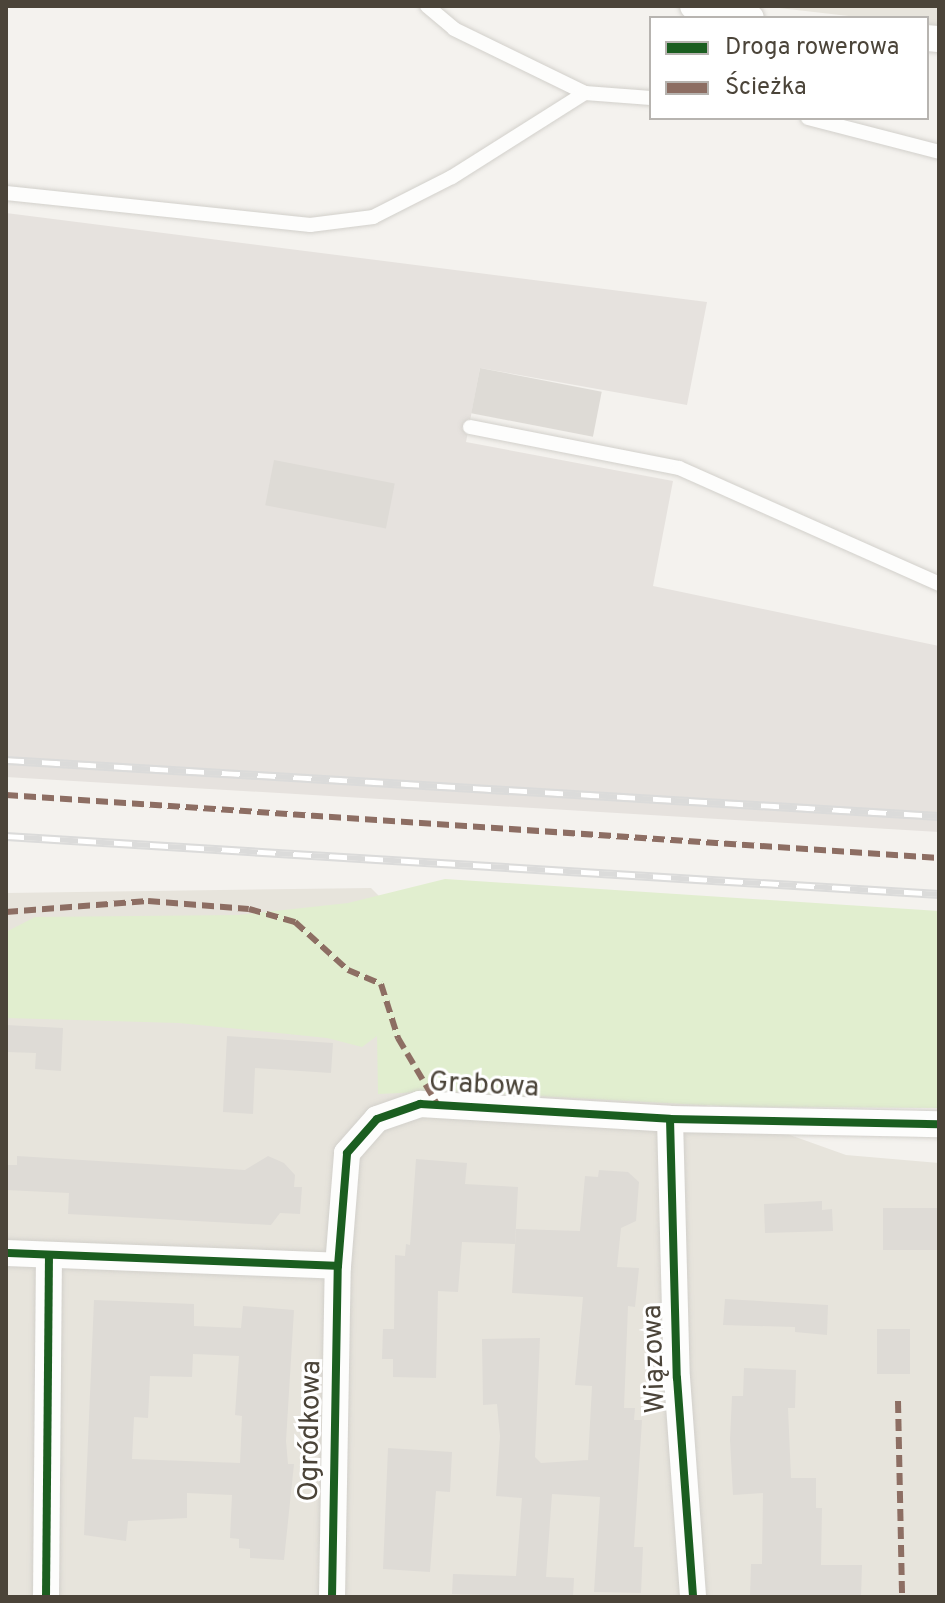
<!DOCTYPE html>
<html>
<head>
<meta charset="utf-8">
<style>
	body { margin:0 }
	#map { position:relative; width:945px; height:1603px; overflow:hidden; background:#f4f2ee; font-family:Overpass,sans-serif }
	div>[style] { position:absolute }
	.residential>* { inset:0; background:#e7e4dc }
	.industrial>* { inset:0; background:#e6e2de }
	.green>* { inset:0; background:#e1eecf }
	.building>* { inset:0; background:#dedbd6; transform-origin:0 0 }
	.roads { filter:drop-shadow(0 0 2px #d2d0cb) drop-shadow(0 0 2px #d2d0cb) }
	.lane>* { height:14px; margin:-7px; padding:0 7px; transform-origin:7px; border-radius:7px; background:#fdfdfc }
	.street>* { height:26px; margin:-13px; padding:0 13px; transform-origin:13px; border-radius:13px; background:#fdfdfc }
	.rail>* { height:9px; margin-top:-4.5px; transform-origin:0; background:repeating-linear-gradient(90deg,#fff 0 18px,#dbdbda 0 36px); box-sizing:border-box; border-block:2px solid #dbdbda }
	.quiet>* { height:6px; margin-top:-3px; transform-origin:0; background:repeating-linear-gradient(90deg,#8d6e63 0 12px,transparent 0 18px) }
	.cycleway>* { height:8px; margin:-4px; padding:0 4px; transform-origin:4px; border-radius:4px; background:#1b5e20 }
	span { translate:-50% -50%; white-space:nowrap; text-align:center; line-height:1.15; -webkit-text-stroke:6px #fff; paint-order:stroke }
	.street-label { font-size:28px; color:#4b4439 }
	.frame { position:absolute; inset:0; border:8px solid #4b4439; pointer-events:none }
	.legend { position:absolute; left:649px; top:16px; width:280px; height:104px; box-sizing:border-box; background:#fff; border:2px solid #b7b4b0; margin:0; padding:10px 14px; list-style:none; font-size:24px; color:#4b4439 }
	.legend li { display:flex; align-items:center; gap:16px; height:40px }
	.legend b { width:40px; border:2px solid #b7b4b0 }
</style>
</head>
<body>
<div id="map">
	<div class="residential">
		<i style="clip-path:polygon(762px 6px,939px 6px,939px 27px,927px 25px,927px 18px,866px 18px)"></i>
		<i style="clip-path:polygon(371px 888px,523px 1040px,846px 1155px,939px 1163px,939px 1597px,6px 1597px,6px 893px)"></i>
	</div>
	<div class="industrial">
		<i style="clip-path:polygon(6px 213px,707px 302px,687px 405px,480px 368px,466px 442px,673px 481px,653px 586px,939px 646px,939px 832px,6px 777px)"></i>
	</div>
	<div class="green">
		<i style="clip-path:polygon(445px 879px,939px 911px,939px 1108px,739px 1107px,446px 1091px,378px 1094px,377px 1036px,362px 1047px,327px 1038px,179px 1023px,6px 1018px,6px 932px,35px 917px,238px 915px,348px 903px)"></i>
	</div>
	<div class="building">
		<i style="left:480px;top:368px;width:124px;height:46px;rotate:11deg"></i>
		<i style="left:274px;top:460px;width:123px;height:46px;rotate:11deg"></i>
		<i style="clip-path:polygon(6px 1025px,63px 1028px,61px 1071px,35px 1069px,36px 1053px,6px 1052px)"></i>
		<i style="clip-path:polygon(227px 1036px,333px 1043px,331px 1073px,255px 1068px,253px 1114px,223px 1112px)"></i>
		<i style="clip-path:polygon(17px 1156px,245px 1170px,268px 1156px,284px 1163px,295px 1175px,294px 1187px,302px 1187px,300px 1214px,280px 1213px,271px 1225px,68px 1214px,69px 1193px,6px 1190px,6px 1165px,17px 1165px)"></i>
		<i style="clip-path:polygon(416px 1159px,467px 1163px,465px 1184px,518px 1187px,515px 1244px,462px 1242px,458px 1292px,438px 1291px,436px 1378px,393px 1377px,393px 1359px,382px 1359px,383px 1329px,394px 1329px,395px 1255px,405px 1256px,406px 1244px,410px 1245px)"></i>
		<i style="clip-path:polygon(599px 1170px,628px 1172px,639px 1182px,636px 1221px,621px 1228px,617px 1267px,639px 1268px,635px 1307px,628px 1306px,624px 1408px,635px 1408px,634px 1420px,642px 1420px,634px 1547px,643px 1547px,641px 1593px,594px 1592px,600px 1497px,552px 1494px,546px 1577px,574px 1578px,573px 1597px,452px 1594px,453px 1574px,516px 1576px,522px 1498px,496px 1496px,500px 1436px,497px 1404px,483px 1405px,482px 1339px,540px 1338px,535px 1457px,541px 1463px,588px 1460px,592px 1386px,575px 1385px,583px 1297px,512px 1293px,516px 1229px,580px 1231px,585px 1176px,598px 1177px)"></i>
		<i style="clip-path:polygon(822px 1201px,822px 1210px,832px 1209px,833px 1231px,765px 1233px,764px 1204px)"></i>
		<i style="left:883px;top:1208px;width:56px;height:42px"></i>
		<i style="clip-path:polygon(725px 1299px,828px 1305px,827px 1335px,795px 1332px,795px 1327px,723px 1325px)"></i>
		<i style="clip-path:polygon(evenodd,94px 1300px,194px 1304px,194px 1326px,241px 1328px,243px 1306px,294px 1310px,286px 1441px,288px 1464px,294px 1464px,284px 1560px,250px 1558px,250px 1549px,239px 1548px,239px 1539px,230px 1538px,232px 1495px,187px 1493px,187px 1518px,128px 1521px,126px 1541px,84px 1535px,94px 1300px,193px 1354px,239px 1356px,235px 1415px,242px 1416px,240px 1463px,132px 1459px,134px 1417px,148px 1418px,150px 1376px,192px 1377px,193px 1354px)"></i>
		<i style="left:877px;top:1329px;width:33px;height:45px"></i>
		<i style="clip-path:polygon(744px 1368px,796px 1370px,795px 1408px,788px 1408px,791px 1478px,816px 1478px,816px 1508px,822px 1508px,821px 1565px,862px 1565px,861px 1597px,750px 1597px,751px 1564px,762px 1564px,763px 1493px,733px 1495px,730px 1440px,732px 1396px,743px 1396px)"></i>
		<i style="clip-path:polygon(388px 1448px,452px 1452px,450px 1492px,436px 1491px,430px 1572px,383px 1569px)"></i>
	</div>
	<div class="roads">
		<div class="lane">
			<i style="left:427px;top:6px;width:35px;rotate:40deg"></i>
			<i style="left:454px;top:29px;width:146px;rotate:26deg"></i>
			<i style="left:585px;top:93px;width:66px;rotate:4.3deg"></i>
			<i style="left:808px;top:118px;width:135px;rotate:14.5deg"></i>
			<i style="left:6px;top:193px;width:306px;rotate:6deg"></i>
			<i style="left:310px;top:225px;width:64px;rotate:-7.2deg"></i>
			<i style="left:373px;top:217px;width:89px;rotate:-26.9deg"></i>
			<i style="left:452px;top:177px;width:157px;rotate:-32.3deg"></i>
			<i style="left:470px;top:427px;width:213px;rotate:11.1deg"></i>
			<i style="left:679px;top:468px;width:285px;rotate:24deg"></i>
		</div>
		<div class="street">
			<i style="left:693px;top:6px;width:59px;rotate:11.7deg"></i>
			<i style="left:927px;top:38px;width:12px;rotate:5deg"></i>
			<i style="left:670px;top:1119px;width:259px;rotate:88.5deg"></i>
			<i style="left:677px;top:1378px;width:220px;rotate:85.8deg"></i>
			<i style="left:6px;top:1253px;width:332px;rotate:2.2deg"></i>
			<i style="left:338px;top:1266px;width:113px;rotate:-85.4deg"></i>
			<i style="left:347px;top:1153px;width:45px;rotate:-48.6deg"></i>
			<i style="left:377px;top:1119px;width:46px;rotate:-19.2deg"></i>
			<i style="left:420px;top:1104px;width:250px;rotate:3.4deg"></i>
			<i style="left:670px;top:1119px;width:269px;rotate:1.1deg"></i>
			<i style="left:46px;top:1597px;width:341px;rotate:-89.5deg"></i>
			<i style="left:332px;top:1597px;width:331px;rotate:-89deg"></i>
		</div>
	</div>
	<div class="rail">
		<i style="left:6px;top:760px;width:935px;rotate:3.43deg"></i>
		<i style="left:6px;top:836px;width:935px;rotate:3.56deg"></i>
	</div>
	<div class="quiet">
		<i style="left:6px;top:795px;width:935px;rotate:3.86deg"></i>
		<i style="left:6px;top:912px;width:142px;rotate:-4.4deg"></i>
		<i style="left:148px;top:901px;width:101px;rotate:4.5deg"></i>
		<i style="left:249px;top:909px;width:48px;rotate:15.8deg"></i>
		<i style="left:295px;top:922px;width:72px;rotate:42.2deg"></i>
		<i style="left:348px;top:970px;width:36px;rotate:23deg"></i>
		<i style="left:381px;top:984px;width:57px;rotate:72.5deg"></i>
		<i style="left:398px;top:1038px;width:77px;rotate:59.4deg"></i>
		<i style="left:898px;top:1401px;width:196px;rotate:88.8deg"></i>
	</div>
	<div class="cycleway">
		<i style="left:670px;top:1119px;width:259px;rotate:88.5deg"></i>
		<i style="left:677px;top:1378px;width:220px;rotate:85.8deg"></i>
		<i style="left:6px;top:1253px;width:332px;rotate:2.2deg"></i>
		<i style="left:338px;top:1266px;width:113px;rotate:-85.4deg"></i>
		<i style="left:347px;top:1153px;width:45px;rotate:-48.6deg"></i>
		<i style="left:377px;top:1119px;width:46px;rotate:-19.2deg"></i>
		<i style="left:420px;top:1104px;width:250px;rotate:3.4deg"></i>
		<i style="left:670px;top:1119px;width:269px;rotate:1.1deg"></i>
		<i style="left:46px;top:1597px;width:341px;rotate:-89.5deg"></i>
		<i style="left:332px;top:1597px;width:331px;rotate:-89deg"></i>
	</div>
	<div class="street-label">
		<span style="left:484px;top:1086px;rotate:3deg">Grabowa</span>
		<span style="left:655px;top:1359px;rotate:-92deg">Wiązowa</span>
		<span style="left:311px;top:1431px;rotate:-89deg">Ogródkowa</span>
	</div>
	<div class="frame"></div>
	<ul class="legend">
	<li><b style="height:10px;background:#1b5e20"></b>Droga rowerowa</li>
	<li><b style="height:10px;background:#8d6e63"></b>Ścieżka</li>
	</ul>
</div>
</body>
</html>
